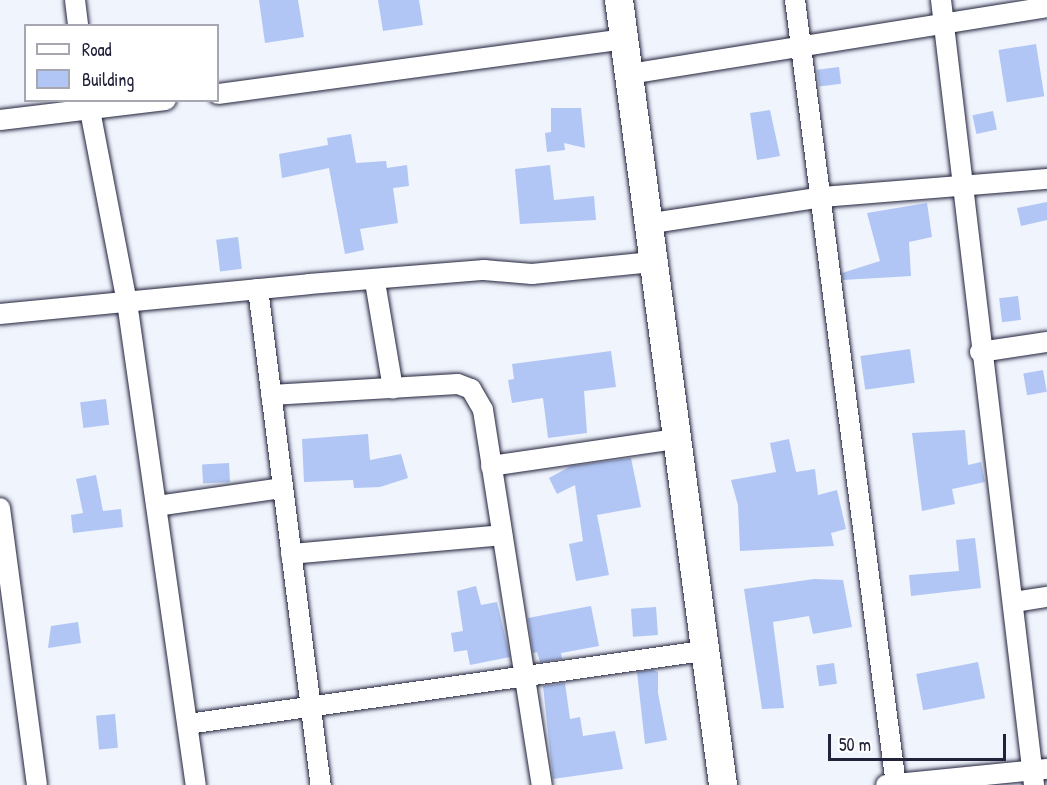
<!DOCTYPE html>
<html>
<head>
<meta charset="utf-8">
<style>
	body { margin:0 }
	#map { position:relative; width:1047px; height:785px; overflow:hidden; background:#eff4fd; font-family:"Patrick Hand",sans-serif }
	div>[style] { position:absolute }
	.building>* { inset:0; background:#b1c6f4; transform-origin:0 0 }
	.roads { filter:drop-shadow(0 0 2px #22223b) drop-shadow(0 0 2px #22223b) }
	.minor>* { height:20px; margin:-10px; padding:0 10px; transform-origin:10px; border-radius:10px; background:#fff }
	.secondary>* { height:28px; margin:-14px; padding:0 14px; transform-origin:14px; border-radius:14px; background:#fff }
	span { translate:-50% -50%; white-space:nowrap; text-align:center; line-height:1.15; -webkit-text-stroke:4.5px #fff; paint-order:stroke }
	.legend { position:absolute; left:24px; top:24px; width:195px; height:78px; box-sizing:border-box; background:#fff; border:2px solid #a7a7b1; margin:0; padding:8px 10px; list-style:none; font-size:18px; color:#22223b }
	.legend li { display:flex; align-items:center; gap:12px; height:30px }
	.legend b { width:30px; border:2px solid #a7a7b1 }
	.scale { position:absolute; left:828px; top:734px; width:178px; height:27px; box-sizing:border-box; border:3px solid #22223b; border-top:0; padding-left:8px; font-size:18px; line-height:21px; white-space:nowrap; color:#22223b; -webkit-text-stroke:4px #fff; paint-order:stroke }
</style>
</head>
<body>
<div id="map">
	<div class="building">
		<i style="clip-path:polygon(259px 0,298px 0,304px 37px,265px 43px)"></i>
		<i style="clip-path:polygon(378px 0,419px 0,423px 25px,383px 31px)"></i>
		<i style="left:1036px;top:44px;width:53px;height:38px;rotate:81deg"></i>
		<i style="left:839px;top:67px;width:17px;height:22px;rotate:83deg"></i>
		<i style="clip-path:polygon(551px 108px,581px 108px,585px 148px,564px 143px,565px 150px,547px 152px,545px 133px,551px 132px)"></i>
		<i style="clip-path:polygon(770px 110px,780px 156px,757px 160px,750px 113px)"></i>
		<i style="left:993px;top:111px;width:19px;height:21px;rotate:78deg"></i>
		<i style="clip-path:polygon(351px 134px,356px 163px,386px 161px,387px 168px,407px 165px,409px 186px,393px 188px,398px 223px,360px 229px,364px 250px,345px 254px,329px 168px,282px 178px,279px 154px,328px 145px,327px 138px)"></i>
		<i style="clip-path:polygon(550px 165px,554px 200px,594px 196px,596px 220px,520px 224px,515px 169px)"></i>
		<i style="clip-path:polygon(1047px 202px,1047px 220px,1021px 226px,1017px 208px)"></i>
		<i style="clip-path:polygon(927px 203px,932px 237px,909px 242px,911px 276px,843px 280px,842px 273px,880px 261px,867px 213px)"></i>
		<i style="left:238px;top:237px;width:32px;height:22px;rotate:83deg"></i>
		<i style="left:1018px;top:296px;width:24px;height:19px;rotate:83deg"></i>
		<i style="left:910px;top:349px;width:34px;height:50px;rotate:82deg"></i>
		<i style="clip-path:polygon(611px 351px,616px 387px,584px 391px,587px 433px,548px 438px,543px 398px,512px 403px,508px 380px,514px 379px,512px 364px)"></i>
		<i style="left:1043px;top:370px;width:22px;height:20px;rotate:80deg"></i>
		<i style="left:106px;top:399px;width:26px;height:26px;rotate:83deg"></i>
		<i style="clip-path:polygon(965px 430px,968px 465px,981px 462px,985px 482px,952px 489px,955px 504px,922px 511px,912px 433px)"></i>
		<i style="clip-path:polygon(368px 434px,370px 460px,401px 454px,408px 478px,380px 487px,354px 488px,353px 480px,304px 482px,302px 439px)"></i>
		<i style="clip-path:polygon(789px 439px,796px 472px,815px 469px,818px 495px,837px 490px,846px 529px,831px 533px,834px 546px,740px 551px,738px 505px,731px 480px,776px 472px,770px 443px)"></i>
		<i style="clip-path:polygon(631px 458px,641px 507px,597px 515px,609px 575px,576px 581px,569px 544px,583px 541px,575px 485px,557px 494px,549px 478px,571px 466px)"></i>
		<i style="left:229px;top:463px;width:19px;height:27px;rotate:87deg"></i>
		<i style="clip-path:polygon(96px 475px,103px 511px,121px 509px,123px 527px,73px 533px,71px 515px,83px 513px,76px 479px)"></i>
		<i style="clip-path:polygon(975px 538px,981px 588px,911px 596px,909px 575px,959px 571px,956px 540px)"></i>
		<i style="clip-path:polygon(814px 579px,843px 580px,852px 627px,813px 634px,809px 616px,773px 622px,784px 708px,762px 709px,744px 589px)"></i>
		<i style="clip-path:polygon(476px 586px,481px 605px,497px 602px,510px 657px,470px 665px,467px 650px,454px 652px,451px 633px,463px 631px,457px 591px)"></i>
		<i style="clip-path:polygon(591px 606px,599px 646px,561px 653px,562px 659px,540px 662px,537px 652px,533px 653px,528px 618px)"></i>
		<i style="left:656px;top:607px;width:28px;height:25px;rotate:86deg"></i>
		<i style="clip-path:polygon(78px 622px,81px 643px,48px 648px,51px 626px)"></i>
		<i style="left:978px;top:662px;width:37px;height:63px;rotate:79deg"></i>
		<i style="left:834px;top:663px;width:21px;height:18px;rotate:82deg"></i>
		<i style="clip-path:polygon(653px 670px,658px 672px,658px 693px,667px 740px,645px 744px,637px 672px)"></i>
		<i style="clip-path:polygon(565px 683px,570px 719px,580px 717px,583px 736px,615px 731px,623px 769px,553px 779px,543px 686px)"></i>
		<i style="left:115px;top:714px;width:34px;height:19px;rotate:85deg"></i>
	</div>
	<div class="roads">
		<div class="minor">
			<i style="left:75px;top:0;width:26px;rotate:83deg"></i>
			<i style="left:795px;top:0;width:791px;rotate:82.67deg"></i>
			<i style="left:941px;top:0;width:790px;rotate:83.24deg"></i>
			<i style="left:629px;top:74px;width:423px;rotate:-9.1deg"></i>
			<i style="left:218px;top:94px;width:410px;rotate:-7.7deg"></i>
			<i style="left:88px;top:100px;width:206px;rotate:79.1deg"></i>
			<i style="left:127px;top:302px;width:488px;rotate:81.9deg"></i>
			<i style="left:0;top:120px;width:167px;rotate:-6.9deg"></i>
			<i style="left:646px;top:224px;width:178px;rotate:-8.7deg"></i>
			<i style="left:822px;top:197px;width:226px;rotate:-4.6deg"></i>
			<i style="left:375px;top:282px;width:108px;rotate:80.4deg"></i>
			<i style="left:258px;top:289px;width:500px;rotate:82.8deg"></i>
			<i style="left:0;top:314px;width:310px;rotate:-5.5deg"></i>
			<i style="left:309px;top:284px;width:176px;rotate:-4.6deg"></i>
			<i style="left:484px;top:270px;width:48px;rotate:4.8deg"></i>
			<i style="left:532px;top:274px;width:121px;rotate:-5.7deg"></i>
			<i style="left:980px;top:352px;width:68px;rotate:-8.5deg"></i>
			<i style="left:271px;top:395px;width:187px;rotate:-3.4deg"></i>
			<i style="left:458px;top:384px;width:14px;rotate:21deg"></i>
			<i style="left:471px;top:389px;width:24px;rotate:60deg"></i>
			<i style="left:483px;top:410px;width:380px;rotate:81.1deg"></i>
			<i style="left:491px;top:466px;width:186px;rotate:-8.3deg"></i>
			<i style="left:157px;top:506px;width:126px;rotate:-8.2deg"></i>
			<i style="left:0;top:508px;width:279px;rotate:82.4deg"></i>
			<i style="left:291px;top:554px;width:212px;rotate:-5.1deg"></i>
			<i style="left:1014px;top:602px;width:33px;rotate:-9deg"></i>
			<i style="left:188px;top:724px;width:520px;rotate:-8.07deg"></i>
			<i style="left:886px;top:785px;width:162px;rotate:-5.7deg"></i>
		</div>
		<div class="secondary">
			<i style="left:619px;top:0;width:792px;rotate:82.45deg"></i>
		</div>
	</div>
	<ul class="legend">
	<li><b style="height:8px;background:#fff"></b>Road</li>
	<li><b style="height:16px;background:#b1c6f4"></b>Building</li>
	</ul>
	<div class="scale">50 m</div>
</div>
</body>
</html>
